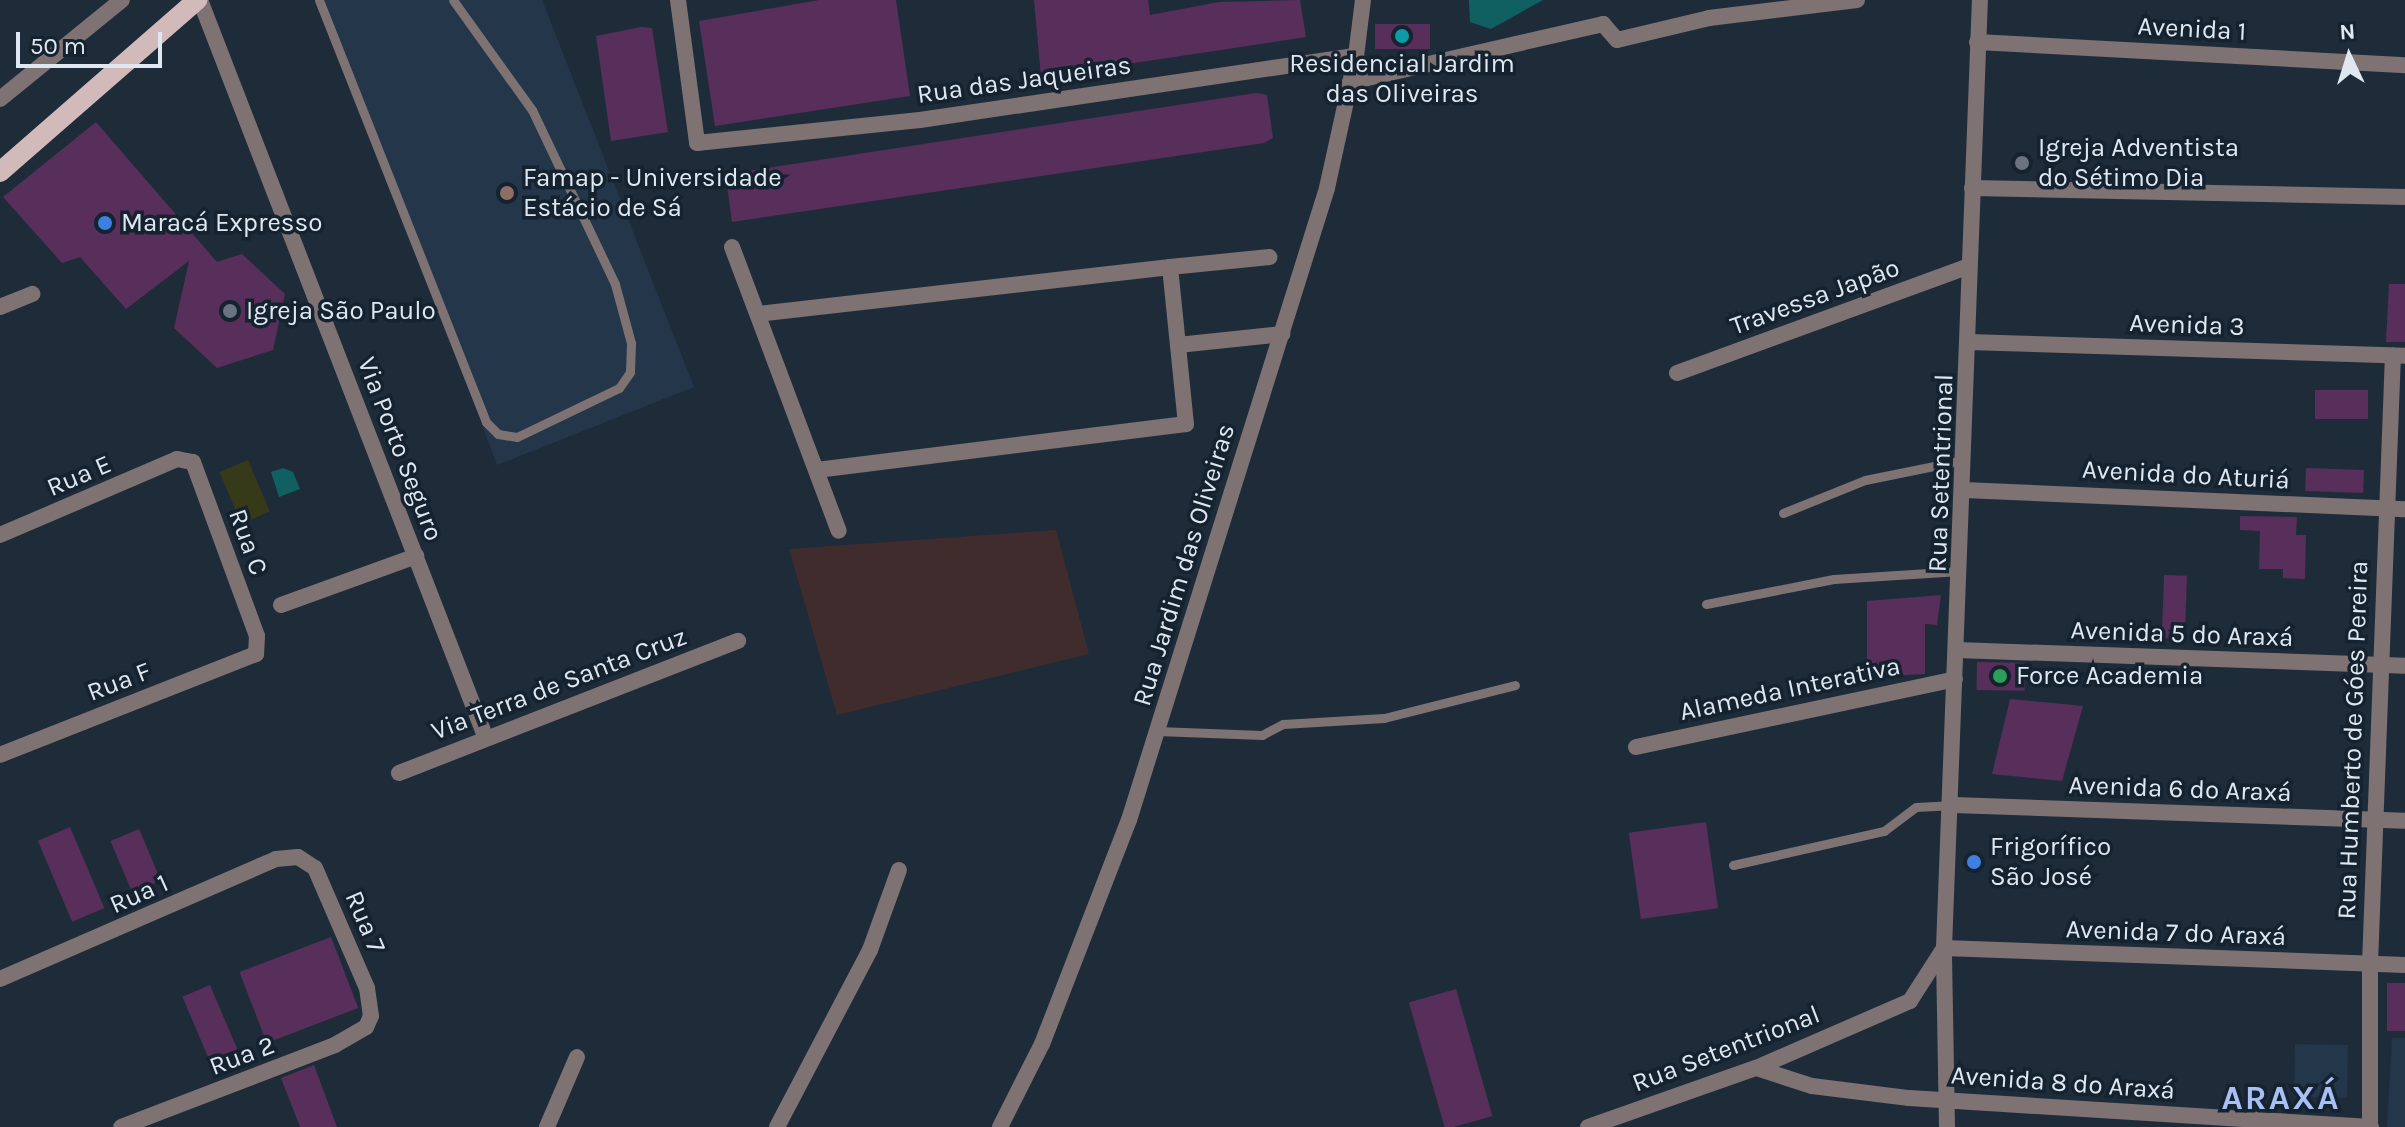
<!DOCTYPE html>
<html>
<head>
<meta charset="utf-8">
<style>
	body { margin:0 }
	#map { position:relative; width:2405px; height:1127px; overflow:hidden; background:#1e2c3a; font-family:Karla,sans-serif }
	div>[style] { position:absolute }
	.built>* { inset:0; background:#23364a; transform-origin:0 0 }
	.industrial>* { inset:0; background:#402c2c }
	.green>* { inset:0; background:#373a18; transform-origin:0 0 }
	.water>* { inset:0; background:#116061 }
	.building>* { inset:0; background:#582e5a; transform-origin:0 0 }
	.service>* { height:9px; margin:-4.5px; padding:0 4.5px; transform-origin:4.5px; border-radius:4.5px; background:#7e7273 }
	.minor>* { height:16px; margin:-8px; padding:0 8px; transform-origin:8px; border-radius:8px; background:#7e7273 }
	.tertiary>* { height:16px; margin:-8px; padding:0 8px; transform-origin:8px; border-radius:8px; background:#7e7273 }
	.primary>* { height:20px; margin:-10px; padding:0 10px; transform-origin:10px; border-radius:10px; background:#d2babb }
	.dots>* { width:22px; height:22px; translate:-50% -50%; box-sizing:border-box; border:4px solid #152230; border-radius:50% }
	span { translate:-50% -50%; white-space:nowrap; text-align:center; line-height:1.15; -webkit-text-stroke:7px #152230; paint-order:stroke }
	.street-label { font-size:26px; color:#dfe8f1 }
	.poi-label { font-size:26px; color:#dfe8f1 }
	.left { translate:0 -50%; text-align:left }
	.district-label { font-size:34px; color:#a9c0f5; font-weight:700; letter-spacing:2px }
	.north { position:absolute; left:2309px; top:16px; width:80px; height:80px; -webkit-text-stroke:6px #152230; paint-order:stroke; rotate:356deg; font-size:22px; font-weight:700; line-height:32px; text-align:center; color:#dfe8f1 }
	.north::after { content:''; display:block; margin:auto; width:28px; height:36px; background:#dfe8f1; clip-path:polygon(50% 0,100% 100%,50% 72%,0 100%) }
	.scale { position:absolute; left:16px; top:32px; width:146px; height:36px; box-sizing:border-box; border:4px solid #dfe8f1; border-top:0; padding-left:10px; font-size:24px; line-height:28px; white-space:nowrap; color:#dfe8f1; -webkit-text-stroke:6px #152230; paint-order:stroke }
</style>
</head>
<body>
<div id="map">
	<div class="built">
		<i style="clip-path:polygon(324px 0,542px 0,694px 387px,497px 465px)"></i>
		<i style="clip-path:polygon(2392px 1038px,2405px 1038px,2405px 1127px,2387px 1127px)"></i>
		<i style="left:2295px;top:1044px;width:53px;height:53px;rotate:1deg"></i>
	</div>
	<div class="industrial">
		<i style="clip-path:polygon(1056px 530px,1089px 654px,837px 715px,789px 549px)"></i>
	</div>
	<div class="green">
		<i style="left:248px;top:460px;width:56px;height:31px;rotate:67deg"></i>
	</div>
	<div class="water">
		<i style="clip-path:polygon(1469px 0,1543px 0,1491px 29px,1470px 22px)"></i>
		<i style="clip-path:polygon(283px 468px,293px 472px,300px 489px,279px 497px,271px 472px)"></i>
	</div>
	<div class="building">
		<i style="clip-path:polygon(819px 0,896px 0,910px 96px,715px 126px,699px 21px)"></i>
		<i style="clip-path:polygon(1034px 0,1148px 0,1150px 15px,1219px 2px,1300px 0,1306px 37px,1041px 77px)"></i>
		<i style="left:1375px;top:24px;width:55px;height:25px"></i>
		<i style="clip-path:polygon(641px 27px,652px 28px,668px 132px,611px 141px,596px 36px)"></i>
		<i style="clip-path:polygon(1256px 93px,1267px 95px,1273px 138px,1264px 143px,732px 222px,726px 178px,735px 173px)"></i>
		<i style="clip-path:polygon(96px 122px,217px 262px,242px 254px,285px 294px,273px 350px,217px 368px,174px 328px,189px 261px,126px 309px,80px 257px,62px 263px,3px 197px)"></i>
		<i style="clip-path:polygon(2389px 284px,2405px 284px,2405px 342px,2386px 342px)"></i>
		<i style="left:2315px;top:390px;width:53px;height:29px"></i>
		<i style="left:2306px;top:468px;width:58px;height:23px;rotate:2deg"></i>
		<i style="clip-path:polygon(2240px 516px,2297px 517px,2296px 535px,2306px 535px,2305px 579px,2283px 578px,2283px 569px,2259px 569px,2260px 531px,2240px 530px)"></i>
		<i style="left:2164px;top:575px;width:23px;height:63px;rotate:2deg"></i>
		<i style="clip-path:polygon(1941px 595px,1937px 625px,1925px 624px,1925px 674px,1867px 677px,1867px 601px)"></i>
		<i style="left:1977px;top:662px;width:48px;height:28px;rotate:1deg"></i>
		<i style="clip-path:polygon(2010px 699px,2083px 706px,2062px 781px,1992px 774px)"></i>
		<i style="left:1706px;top:822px;width:87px;height:78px;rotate:82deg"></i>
		<i style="left:70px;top:827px;width:88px;height:35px;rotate:67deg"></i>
		<i style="left:139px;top:829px;width:56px;height:31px;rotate:67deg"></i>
		<i style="left:331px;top:937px;width:76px;height:98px;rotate:69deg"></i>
		<i style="left:2387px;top:983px;width:18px;height:48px"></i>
		<i style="left:210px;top:985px;width:75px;height:30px;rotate:67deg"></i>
		<i style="left:1456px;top:989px;width:132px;height:49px;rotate:74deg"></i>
		<i style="clip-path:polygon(314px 1065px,337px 1127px,300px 1127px,281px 1078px)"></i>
	</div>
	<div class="service">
		<i style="left:319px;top:0;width:454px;rotate:68.4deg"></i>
		<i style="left:486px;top:422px;width:17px;rotate:45deg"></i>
		<i style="left:498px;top:434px;width:19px;rotate:9deg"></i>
		<i style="left:517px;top:437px;width:113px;rotate:-25.7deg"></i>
		<i style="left:619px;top:388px;width:19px;rotate:-55deg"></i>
		<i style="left:630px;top:372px;width:29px;rotate:-88deg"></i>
		<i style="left:631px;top:343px;width:61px;rotate:-105.2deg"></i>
		<i style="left:615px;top:284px;width:193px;rotate:-115.5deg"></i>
		<i style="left:532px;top:110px;width:135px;rotate:-125.7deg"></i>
		<i style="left:1783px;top:513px;width:88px;rotate:-21.9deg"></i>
		<i style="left:1865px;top:480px;width:100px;rotate:-11.5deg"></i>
		<i style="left:1706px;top:604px;width:130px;rotate:-11.1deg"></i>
		<i style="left:1834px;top:579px;width:126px;rotate:-3.6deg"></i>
		<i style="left:1157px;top:731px;width:105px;rotate:2.2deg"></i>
		<i style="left:1262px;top:735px;width:24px;rotate:-28deg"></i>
		<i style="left:1283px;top:724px;width:101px;rotate:-3.4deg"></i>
		<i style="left:1384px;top:718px;width:135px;rotate:-14.1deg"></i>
		<i style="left:1733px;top:865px;width:155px;rotate:-12.7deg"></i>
		<i style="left:1884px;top:831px;width:40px;rotate:-37deg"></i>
		<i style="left:1916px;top:807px;width:34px;rotate:-3deg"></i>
	</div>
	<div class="minor">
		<i style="left:200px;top:0;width:789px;rotate:68.83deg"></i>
		<i style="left:678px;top:0;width:144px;rotate:82.4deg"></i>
		<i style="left:697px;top:143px;width:224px;rotate:-5.9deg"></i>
		<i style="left:920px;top:120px;width:441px;rotate:-8.4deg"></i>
		<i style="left:1977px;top:42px;width:429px;rotate:3.1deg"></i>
		<i style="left:1350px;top:82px;width:260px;rotate:-12.9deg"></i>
		<i style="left:1603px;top:24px;width:21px;rotate:49deg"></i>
		<i style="left:1617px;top:40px;width:95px;rotate:-13.4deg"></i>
		<i style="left:1709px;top:18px;width:149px;rotate:-6.9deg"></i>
		<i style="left:0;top:99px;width:157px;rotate:-39.1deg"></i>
		<i style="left:1972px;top:188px;width:433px;rotate:1.2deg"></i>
		<i style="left:732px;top:247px;width:303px;rotate:69.4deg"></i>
		<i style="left:1170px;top:267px;width:100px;rotate:-5.7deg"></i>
		<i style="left:0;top:307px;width:35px;rotate:-22deg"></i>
		<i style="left:758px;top:314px;width:415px;rotate:-6.5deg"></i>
		<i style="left:1170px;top:267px;width:158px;rotate:84.2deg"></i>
		<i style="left:1186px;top:424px;width:370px;rotate:172.9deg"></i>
		<i style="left:1968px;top:342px;width:437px;rotate:1.8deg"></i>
		<i style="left:1178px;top:345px;width:105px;rotate:-6deg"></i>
		<i style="left:1677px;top:373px;width:311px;rotate:-20.1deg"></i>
		<i style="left:1964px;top:490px;width:441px;rotate:2.5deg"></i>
		<i style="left:0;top:535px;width:193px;rotate:-23.2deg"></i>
		<i style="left:177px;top:459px;width:16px;rotate:11deg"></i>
		<i style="left:193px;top:462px;width:185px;rotate:69.8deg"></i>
		<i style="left:257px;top:636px;width:18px;rotate:93deg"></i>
		<i style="left:256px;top:654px;width:275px;rotate:158.5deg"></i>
		<i style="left:281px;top:605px;width:144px;rotate:-19.9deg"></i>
		<i style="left:1957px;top:650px;width:448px;rotate:2deg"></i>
		<i style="left:1636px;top:747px;width:326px;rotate:-12deg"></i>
		<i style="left:399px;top:773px;width:364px;rotate:-21.3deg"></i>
		<i style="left:1953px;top:805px;width:452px;rotate:2deg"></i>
		<i style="left:0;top:979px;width:301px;rotate:-23.5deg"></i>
		<i style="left:276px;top:859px;width:22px;rotate:-5deg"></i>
		<i style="left:298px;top:857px;width:20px;rotate:33deg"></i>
		<i style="left:315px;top:868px;width:131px;rotate:66.6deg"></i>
		<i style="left:367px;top:988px;width:28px;rotate:82deg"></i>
		<i style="left:371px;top:1016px;width:12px;rotate:114deg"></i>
		<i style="left:366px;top:1027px;width:36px;rotate:150deg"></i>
		<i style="left:335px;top:1045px;width:229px;rotate:159deg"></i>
		<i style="left:1756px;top:1068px;width:59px;rotate:17.8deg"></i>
		<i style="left:1812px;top:1086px;width:98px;rotate:7.1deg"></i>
		<i style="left:1909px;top:1098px;width:463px;rotate:3.6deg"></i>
		<i style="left:547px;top:1127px;width:76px;rotate:-66.8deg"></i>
		<i style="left:777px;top:1127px;width:200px;rotate:-62.3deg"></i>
		<i style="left:870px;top:950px;width:85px;rotate:-70.1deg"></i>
		<i style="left:1000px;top:1127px;width:93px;rotate:-63.2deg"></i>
		<i style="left:1042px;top:1044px;width:240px;rotate:-68.8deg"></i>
		<i style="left:1129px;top:820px;width:662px;rotate:-72.6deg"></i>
		<i style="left:1327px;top:188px;width:135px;rotate:-77.6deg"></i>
		<i style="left:1356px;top:56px;width:56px;rotate:-82.9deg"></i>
		<i style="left:1947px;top:1127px;width:179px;rotate:-91deg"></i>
		<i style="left:1944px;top:948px;width:461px;rotate:2.1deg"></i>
		<i style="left:2370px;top:1127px;width:163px;rotate:-90deg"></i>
		<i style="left:2370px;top:964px;width:609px;rotate:-87.84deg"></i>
	</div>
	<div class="tertiary">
		<i style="left:1588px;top:1127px;width:178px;rotate:-19.4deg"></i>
		<i style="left:1756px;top:1068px;width:168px;rotate:-23.5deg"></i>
		<i style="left:1910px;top:1001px;width:63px;rotate:-57.3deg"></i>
		<i style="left:1944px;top:948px;width:949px;rotate:-87.83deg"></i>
	</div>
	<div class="primary">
		<i style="left:0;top:172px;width:262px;rotate:-41.1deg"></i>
	</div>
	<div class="dots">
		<i style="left:1402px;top:36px;background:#0f9aa8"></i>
		<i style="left:2022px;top:163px;background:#6b7280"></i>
		<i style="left:507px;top:193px;background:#8d6e63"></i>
		<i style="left:105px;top:223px;background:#3f7fe0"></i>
		<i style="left:230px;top:311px;background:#6b7280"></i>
		<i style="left:2000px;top:676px;background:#2e9e5b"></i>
		<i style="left:1974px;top:862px;background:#3f7fe0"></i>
	</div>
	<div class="street-label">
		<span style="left:2192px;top:29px;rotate:3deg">Avenida 1</span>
		<span style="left:1024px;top:80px;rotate:-8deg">Rua das Jaqueiras</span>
		<span style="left:1815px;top:297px;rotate:-20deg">Travessa Japão</span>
		<span style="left:2187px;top:325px;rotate:2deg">Avenida 3</span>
		<span style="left:400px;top:449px;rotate:69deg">Via Porto Seguro</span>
		<span style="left:1941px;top:473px;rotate:-88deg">Rua Setentrional</span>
		<span style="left:2186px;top:475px;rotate:3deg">Avenida do Aturiá</span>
		<span style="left:79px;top:476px;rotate:-23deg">Rua E</span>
		<span style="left:248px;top:542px;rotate:70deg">Rua C</span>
		<span style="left:1184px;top:565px;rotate:-73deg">Rua Jardim das Oliveiras</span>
		<span style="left:2182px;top:634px;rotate:2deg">Avenida 5 do Araxá</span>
		<span style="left:119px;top:682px;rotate:-21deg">Rua F</span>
		<span style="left:559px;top:684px;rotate:-21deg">Via Terra de Santa Cruz</span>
		<span style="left:1790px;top:689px;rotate:-12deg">Alameda Interativa</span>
		<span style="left:2353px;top:740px;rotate:-88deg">Rua Humberto de Góes Pereira</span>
		<span style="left:2180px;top:789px;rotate:2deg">Avenida 6 do Araxá</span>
		<span style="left:139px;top:894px;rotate:-24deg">Rua 1</span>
		<span style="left:365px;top:922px;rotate:67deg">Rua 7</span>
		<span style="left:2176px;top:933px;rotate:2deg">Avenida 7 do Araxá</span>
		<span style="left:1726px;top:1049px;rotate:-21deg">Rua Setentrional</span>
		<span style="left:242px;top:1056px;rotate:-21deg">Rua 2</span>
		<span style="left:2063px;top:1083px;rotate:4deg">Avenida 8 do Araxá</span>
	</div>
	<div class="poi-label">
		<span style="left:1402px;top:79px">Residencial Jardim<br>das Oliveiras</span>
		<span class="left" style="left:2038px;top:163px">Igreja Adventista<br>do Sétimo Dia</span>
		<span class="left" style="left:523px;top:193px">Famap - Universidade<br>Estácio de Sá</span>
		<span class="left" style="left:121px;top:223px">Maracá Expresso</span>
		<span class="left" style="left:246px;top:311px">Igreja São Paulo</span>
		<span class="left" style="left:2016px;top:676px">Force Academia</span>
		<span class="left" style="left:1990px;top:862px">Frigorífico<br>São José</span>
	</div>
	<div class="district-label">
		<span style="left:2281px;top:1099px">ARAXÁ</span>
	</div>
	<div class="north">N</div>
	<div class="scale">50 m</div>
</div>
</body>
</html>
